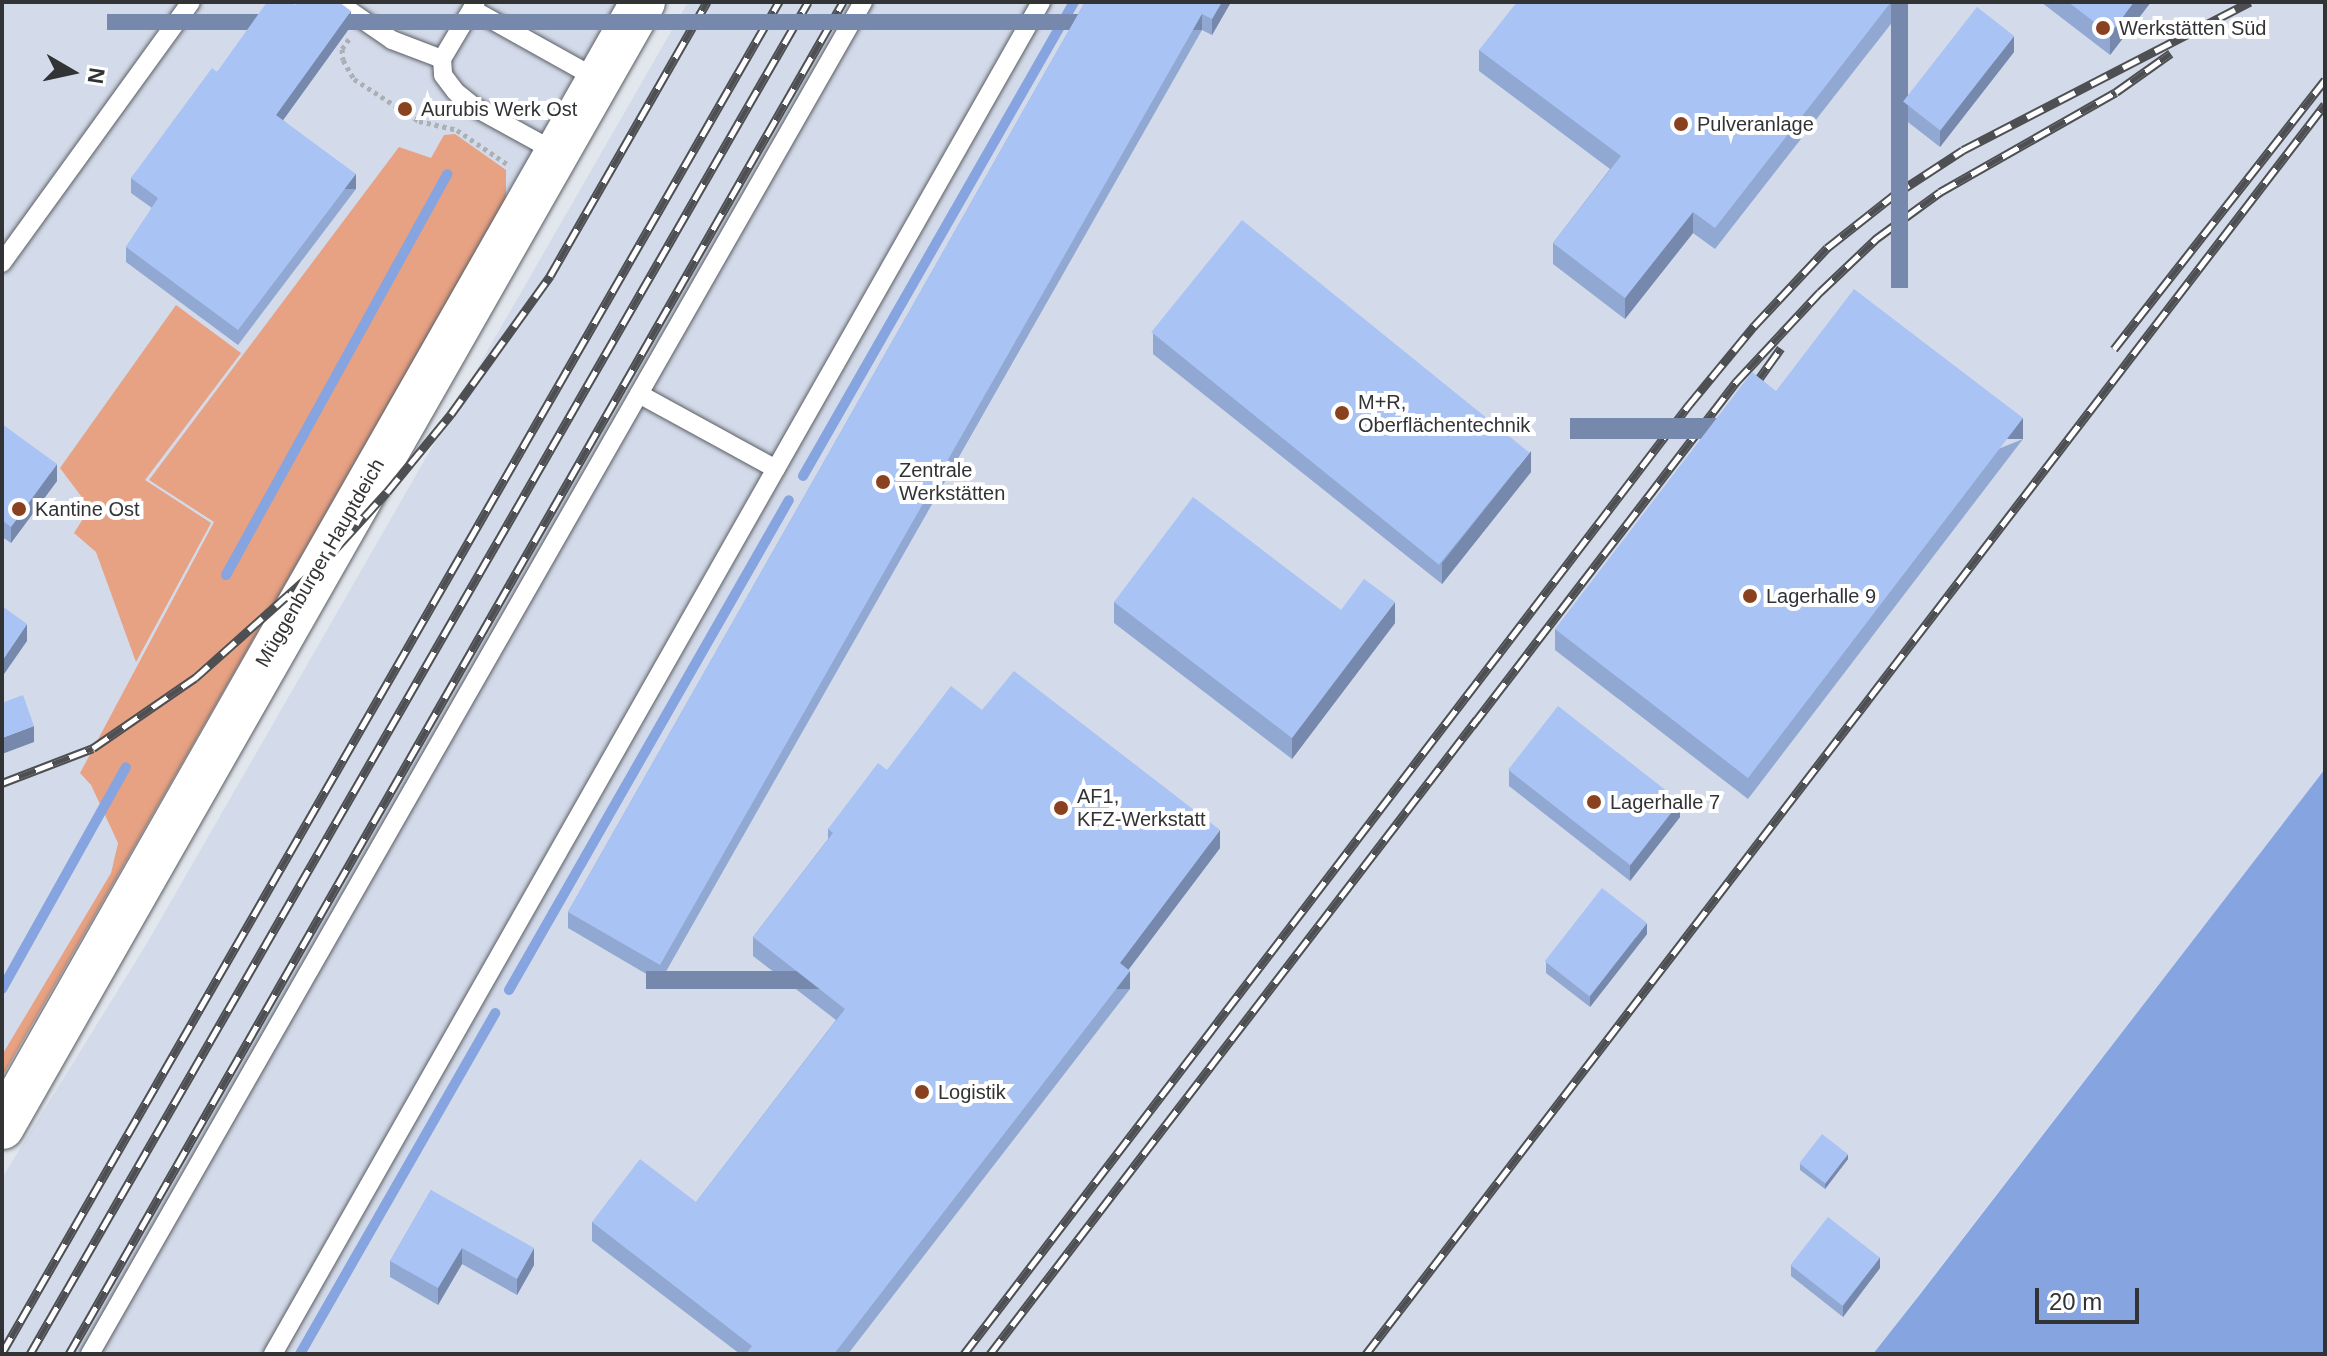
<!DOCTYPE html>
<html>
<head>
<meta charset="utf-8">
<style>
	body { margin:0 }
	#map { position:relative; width:2327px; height:1356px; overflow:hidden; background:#e2e7ee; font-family:Helvetica,sans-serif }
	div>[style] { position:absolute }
	.built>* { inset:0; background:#d3dae9 }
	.green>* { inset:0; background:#e7a183 }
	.water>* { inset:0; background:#85a4e0 }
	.stream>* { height:10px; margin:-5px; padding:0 5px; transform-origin:5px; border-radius:5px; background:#85a4e0 }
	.path>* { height:5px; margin-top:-2.5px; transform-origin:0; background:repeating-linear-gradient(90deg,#abb0b5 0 4px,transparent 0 8px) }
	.roads { filter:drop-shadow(0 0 2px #5b5e64) drop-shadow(0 0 2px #5b5e64) }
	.lane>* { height:18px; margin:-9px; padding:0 9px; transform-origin:9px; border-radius:9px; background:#fff }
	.secondary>* { height:44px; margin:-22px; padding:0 22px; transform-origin:22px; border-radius:22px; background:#fff }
	.rail>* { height:9px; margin-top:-4.5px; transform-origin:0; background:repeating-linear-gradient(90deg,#fff 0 18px,#4d4f52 0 36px); box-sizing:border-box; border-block:2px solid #4d4f52 }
	.wall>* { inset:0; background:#91a8d2 }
	.shaded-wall>* { inset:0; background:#7688ab; transform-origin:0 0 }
	.building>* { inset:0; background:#a9c3f4; transform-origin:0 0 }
	.dots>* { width:22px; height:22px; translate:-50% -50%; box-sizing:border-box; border:4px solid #fff; border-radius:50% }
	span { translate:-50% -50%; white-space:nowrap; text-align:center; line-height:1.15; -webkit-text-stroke:8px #fff; paint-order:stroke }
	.poi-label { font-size:20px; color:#313335 }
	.left { translate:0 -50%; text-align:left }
	.street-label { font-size:20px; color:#313335 }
	.frame { position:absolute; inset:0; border:4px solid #313335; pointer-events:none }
	.north { position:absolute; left:32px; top:32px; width:80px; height:80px; -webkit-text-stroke:6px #fff; paint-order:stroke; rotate:99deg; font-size:22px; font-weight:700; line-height:32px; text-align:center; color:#313335 }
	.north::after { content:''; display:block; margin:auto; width:28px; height:36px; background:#313335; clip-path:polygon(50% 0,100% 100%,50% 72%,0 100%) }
	.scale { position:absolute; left:2035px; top:1288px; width:104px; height:36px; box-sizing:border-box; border:4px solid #313335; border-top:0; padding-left:10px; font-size:24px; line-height:28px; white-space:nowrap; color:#313335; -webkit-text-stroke:6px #fff; paint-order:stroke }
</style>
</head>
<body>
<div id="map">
	<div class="built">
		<i style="clip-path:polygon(2px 2px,620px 2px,506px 199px,399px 148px,149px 480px,214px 522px,80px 773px,91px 785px,118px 843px,111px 873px,2px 1055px)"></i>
		<i style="clip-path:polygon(688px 2px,2325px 2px,2325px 769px,1873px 1354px,2px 1354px,2px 1178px,147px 943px)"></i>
	</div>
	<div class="green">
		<i style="clip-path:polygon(455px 134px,506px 170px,506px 199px,2px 1077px,2px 1055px,111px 873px,118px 843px,91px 785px,80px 773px,214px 522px,149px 480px,399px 147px,431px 158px,444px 135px)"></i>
		<i style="clip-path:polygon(176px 305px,241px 353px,145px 480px,211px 523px,136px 662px,96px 552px,74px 533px,90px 508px,60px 468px)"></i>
	</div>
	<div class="water">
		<i style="clip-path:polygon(2325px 769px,2325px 1354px,1873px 1354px,1921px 1293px)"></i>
	</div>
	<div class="stream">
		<i style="left:803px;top:476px;width:546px;rotate:-60.24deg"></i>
		<i style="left:226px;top:575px;width:458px;rotate:-61.1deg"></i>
		<i style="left:2px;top:989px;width:254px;rotate:-60.8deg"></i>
		<i style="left:509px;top:990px;width:564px;rotate:-60.26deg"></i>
		<i style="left:300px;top:1354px;width:393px;rotate:-60.2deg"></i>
	</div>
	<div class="path">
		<i style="left:349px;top:39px;width:12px;rotate:125deg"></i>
		<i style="left:342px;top:49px;width:11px;rotate:85deg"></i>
		<i style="left:343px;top:60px;width:22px;rotate:60deg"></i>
		<i style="left:354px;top:79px;width:77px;rotate:32.9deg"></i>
		<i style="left:419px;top:121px;width:39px;rotate:13deg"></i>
		<i style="left:457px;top:130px;width:60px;rotate:34.2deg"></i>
	</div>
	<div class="roads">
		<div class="lane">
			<i style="left:337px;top:2px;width:67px;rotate:34.6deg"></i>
			<i style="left:392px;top:40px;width:53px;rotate:20.8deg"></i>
			<i style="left:476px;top:2px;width:66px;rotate:120.8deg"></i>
			<i style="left:442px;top:59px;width:16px;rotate:86deg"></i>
			<i style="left:443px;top:75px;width:21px;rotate:53deg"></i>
			<i style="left:456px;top:92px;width:26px;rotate:39deg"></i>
			<i style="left:476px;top:108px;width:91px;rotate:28.8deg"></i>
			<i style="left:472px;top:9px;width:144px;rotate:29.1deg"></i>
			<i style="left:2px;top:263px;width:322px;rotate:-54.1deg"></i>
			<i style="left:639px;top:394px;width:156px;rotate:28.7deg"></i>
			<i style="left:90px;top:1354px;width:1557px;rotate:-60.24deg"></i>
			<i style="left:273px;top:1354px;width:1555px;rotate:-60.4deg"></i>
		</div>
		<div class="secondary">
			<i style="left:2px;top:1127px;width:1295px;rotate:-60.33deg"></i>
		</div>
	</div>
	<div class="rail">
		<i style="left:2114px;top:349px;width:342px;rotate:-51.9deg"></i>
		<i style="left:1746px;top:397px;width:60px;rotate:-54.5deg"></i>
		<i style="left:1472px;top:726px;width:434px;rotate:-52.5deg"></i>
		<i style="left:1736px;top:382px;width:123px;rotate:-47deg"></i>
		<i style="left:1820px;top:292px;width:79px;rotate:-43.5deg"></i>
		<i style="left:1877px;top:238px;width:78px;rotate:-36.1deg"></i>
		<i style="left:1940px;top:192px;width:202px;rotate:-29.6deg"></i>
		<i style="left:2116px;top:92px;width:67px;rotate:-35.3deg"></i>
		<i style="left:2px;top:783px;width:97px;rotate:-21deg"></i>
		<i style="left:93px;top:748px;width:124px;rotate:-34.5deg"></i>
		<i style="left:195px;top:678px;width:162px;rotate:-41.8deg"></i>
		<i style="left:316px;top:570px;width:105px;rotate:-47.7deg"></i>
		<i style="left:387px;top:492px;width:101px;rotate:-50.6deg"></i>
		<i style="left:451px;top:414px;width:170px;rotate:-54.3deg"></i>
		<i style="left:550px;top:276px;width:316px;rotate:-60.2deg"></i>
		<i style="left:2px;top:1353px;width:1559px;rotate:-60.1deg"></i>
		<i style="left:30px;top:1354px;width:1560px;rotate:-60.08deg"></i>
		<i style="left:69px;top:1354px;width:1558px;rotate:-60.21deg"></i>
		<i style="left:964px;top:1354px;width:1193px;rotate:-52.63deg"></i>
		<i style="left:1688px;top:406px;width:104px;rotate:-50.5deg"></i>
		<i style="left:1754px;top:326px;width:107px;rotate:-46.9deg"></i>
		<i style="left:1827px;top:248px;width:85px;rotate:-38.3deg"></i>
		<i style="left:1894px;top:195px;width:82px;rotate:-33.1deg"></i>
		<i style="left:1963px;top:150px;width:323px;rotate:-27.3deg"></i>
		<i style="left:990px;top:1354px;width:800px;rotate:-52.51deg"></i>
		<i style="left:1366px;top:1354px;width:1575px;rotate:-52.5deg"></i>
	</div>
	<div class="wall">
		<i style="clip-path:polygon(1085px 2px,1231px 2px,1212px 35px,1202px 30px,660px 982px,568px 928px,568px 912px)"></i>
		<i style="clip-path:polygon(1908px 2px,1715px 249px,1693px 233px,1625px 319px,1553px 264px,1553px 243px,1610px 169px,1479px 71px,1479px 50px)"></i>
		<i style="clip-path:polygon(2041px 2px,2151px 2px,2110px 55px)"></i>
		<i style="clip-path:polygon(295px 5px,351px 26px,283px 120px,356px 189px,238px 345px,126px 262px,126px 247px,152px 208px,131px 193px,131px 178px,217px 72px)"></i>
		<i style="clip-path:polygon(2014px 52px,1940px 147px,1904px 119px,1904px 102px)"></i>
		<i style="clip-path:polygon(1153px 333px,1531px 472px,1442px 584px,1153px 354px)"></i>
		<i style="clip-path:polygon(2px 424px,57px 481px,11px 543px,2px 537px)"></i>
		<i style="clip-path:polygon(2023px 439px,1748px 799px,1555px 650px,1555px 629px)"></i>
		<i style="clip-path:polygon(1114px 602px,1341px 610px,1395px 623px,1292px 759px,1114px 623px)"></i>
		<i style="clip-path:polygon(982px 710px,1220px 848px,1128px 970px,1130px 989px,848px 1354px,740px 1354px,592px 1241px,592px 1222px,696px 1202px,836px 1020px,753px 956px,753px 937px,828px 839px,828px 829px,887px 770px)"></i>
		<i style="clip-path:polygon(1509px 770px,1680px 817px,1630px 881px,1509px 786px)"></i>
		<i style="clip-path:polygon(1647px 934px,1590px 1007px,1546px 973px,1546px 962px)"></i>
		<i style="clip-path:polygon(1848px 1159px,1825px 1189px,1800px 1170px,1800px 1164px)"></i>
		<i style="clip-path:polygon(431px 1190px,534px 1265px,517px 1295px,462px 1264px,438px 1305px,390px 1277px,390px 1261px)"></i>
		<i style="clip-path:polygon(1791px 1265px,1880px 1268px,1843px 1317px,1791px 1276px)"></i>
	</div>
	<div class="shaded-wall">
		<i style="clip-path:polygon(1222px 2px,1231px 2px,1212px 35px,1212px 19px)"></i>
		<i style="left:1891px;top:2px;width:17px;height:286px"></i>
		<i style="clip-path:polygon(2134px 2px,2151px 2px,2110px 55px,2110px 34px)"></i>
		<i style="clip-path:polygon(351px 11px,351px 26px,276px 130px,276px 115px)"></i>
		<i style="left:1202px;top:14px;width:16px;height:1095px;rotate:90deg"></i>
		<i style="clip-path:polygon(2014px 36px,2014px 52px,1940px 147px,1940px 131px)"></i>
		<i style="left:356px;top:174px;width:15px;height:196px;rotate:90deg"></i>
		<i style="clip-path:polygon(1693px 212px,1693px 233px,1625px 319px,1625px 298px)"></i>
		<i style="left:2023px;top:418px;width:21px;height:453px;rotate:90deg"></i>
		<i style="clip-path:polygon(1531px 451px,1531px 472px,1442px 584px,1442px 563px)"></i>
		<i style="clip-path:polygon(57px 464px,57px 481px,11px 543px,11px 527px)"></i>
		<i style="clip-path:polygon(1395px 602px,1395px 623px,1292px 759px,1292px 738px)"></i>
		<i style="clip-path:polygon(27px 624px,27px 641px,2px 677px,2px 661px)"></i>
		<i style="clip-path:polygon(34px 726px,34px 742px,2px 754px,2px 738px)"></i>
		<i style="clip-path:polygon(1680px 801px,1680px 817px,1630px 881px,1630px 864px)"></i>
		<i style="clip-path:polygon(1220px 830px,1220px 848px,1120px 981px,1120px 963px)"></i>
		<i style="clip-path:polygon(1647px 923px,1647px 934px,1590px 1007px,1590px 996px)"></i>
		<i style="left:1130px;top:971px;width:18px;height:484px;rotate:90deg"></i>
		<i style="clip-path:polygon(1848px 1154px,1848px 1159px,1825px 1189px,1825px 1184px)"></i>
		<i style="clip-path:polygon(462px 1248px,462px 1264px,438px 1305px,438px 1288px)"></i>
		<i style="clip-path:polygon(534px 1248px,534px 1265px,517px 1295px,517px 1279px)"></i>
		<i style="clip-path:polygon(1880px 1257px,1880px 1268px,1843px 1317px,1843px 1306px)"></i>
	</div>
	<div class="building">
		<i style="clip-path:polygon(267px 2px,290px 2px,295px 5px,298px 2px,339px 2px,351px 11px,276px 115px,356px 174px,238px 330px,126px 247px,158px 198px,131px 178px,212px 68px,217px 72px)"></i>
		<i style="clip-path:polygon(1085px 2px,1222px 2px,1212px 19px,1202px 14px,660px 965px,568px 912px)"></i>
		<i style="clip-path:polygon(1517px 2px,1891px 2px,1715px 228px,1693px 212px,1625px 298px,1553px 243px,1621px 156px,1479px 50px)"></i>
		<i style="clip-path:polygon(2068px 2px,2134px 2px,2110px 34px)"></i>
		<i style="left:1977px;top:7px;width:47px;height:120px;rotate:38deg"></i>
		<i style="left:1242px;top:220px;width:370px;height:144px;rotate:39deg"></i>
		<i style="clip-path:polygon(1854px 289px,2023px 418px,1748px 778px,1555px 629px,1752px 372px,1776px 391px)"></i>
		<i style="clip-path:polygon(2px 424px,57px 464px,11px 527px,2px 520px)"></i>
		<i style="clip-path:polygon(1193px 497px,1341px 610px,1364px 579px,1395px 602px,1292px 738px,1114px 602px)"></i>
		<i style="clip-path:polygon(2px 606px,27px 624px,2px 661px)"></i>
		<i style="clip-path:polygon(1014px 671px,1220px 830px,1120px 963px,1130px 971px,834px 1354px,746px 1354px,752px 1346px,592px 1222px,640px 1159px,696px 1202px,845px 1009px,753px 937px,833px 833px,828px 829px,878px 763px,887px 770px,951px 686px,982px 710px)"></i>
		<i style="clip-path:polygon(23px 695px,34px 726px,2px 738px,2px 703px)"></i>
		<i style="left:1558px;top:706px;width:155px;height:81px;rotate:38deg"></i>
		<i style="left:1602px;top:888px;width:57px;height:93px;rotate:38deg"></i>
		<i style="left:1822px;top:1134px;width:33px;height:37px;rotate:38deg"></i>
		<i style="clip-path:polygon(431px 1190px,534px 1248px,517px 1279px,462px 1248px,438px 1288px,390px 1261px)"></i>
		<i style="left:1828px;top:1217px;width:66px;height:61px;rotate:38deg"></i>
	</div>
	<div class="dots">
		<i style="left:2103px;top:28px;background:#894120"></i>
		<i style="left:405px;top:109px;background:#894120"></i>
		<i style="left:1681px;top:124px;background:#894120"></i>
		<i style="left:1342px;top:413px;background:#894120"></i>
		<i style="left:883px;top:482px;background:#894120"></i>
		<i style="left:19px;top:509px;background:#894120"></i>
		<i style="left:1750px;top:596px;background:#894120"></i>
		<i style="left:1594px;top:802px;background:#894120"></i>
		<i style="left:1061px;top:808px;background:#894120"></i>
		<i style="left:922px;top:1092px;background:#894120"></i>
	</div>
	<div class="poi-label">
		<span class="left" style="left:2119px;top:28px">Werkstätten Süd</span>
		<span class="left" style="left:421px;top:109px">Aurubis Werk Ost</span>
		<span class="left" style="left:1697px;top:124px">Pulveranlage</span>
		<span class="left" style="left:1358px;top:414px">M+R,<br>Oberflächentechnik</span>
		<span class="left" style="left:899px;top:482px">Zentrale<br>Werkstätten</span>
		<span class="left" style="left:35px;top:509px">Kantine Ost</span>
		<span class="left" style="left:1766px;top:596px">Lagerhalle 9</span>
		<span class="left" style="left:1077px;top:808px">AF1,<br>KFZ-Werkstatt</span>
		<span class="left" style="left:1610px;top:802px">Lagerhalle 7</span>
		<span class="left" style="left:938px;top:1092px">Logistik</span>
	</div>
	<div class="street-label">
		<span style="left:320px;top:563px;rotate:-60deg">Müggenburger Hauptdeich</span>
	</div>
	<div class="frame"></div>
	<div class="north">N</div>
	<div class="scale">20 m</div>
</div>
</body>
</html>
